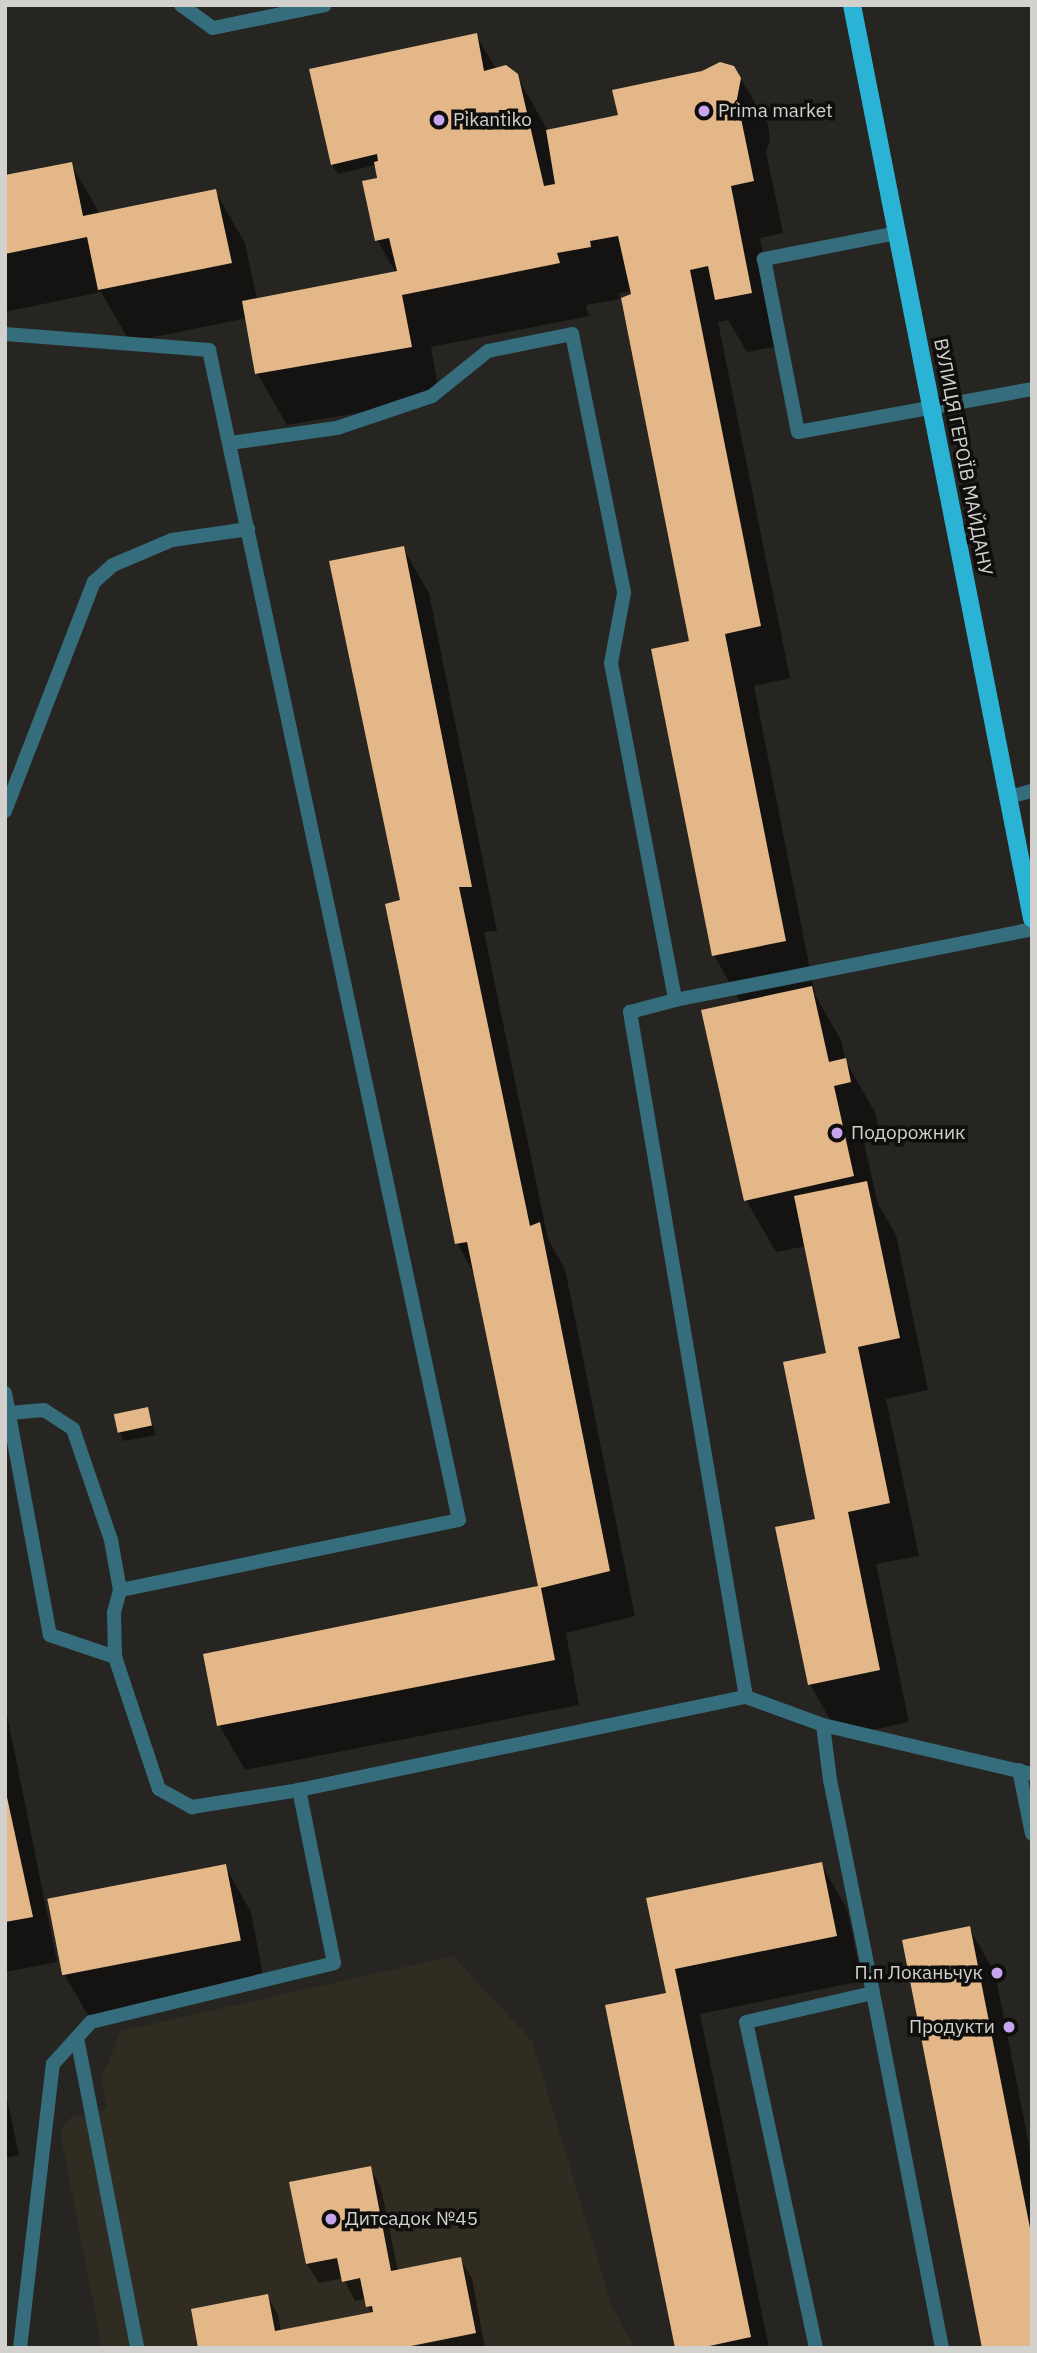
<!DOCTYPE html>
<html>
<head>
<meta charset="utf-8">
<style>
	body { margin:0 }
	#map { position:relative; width:1037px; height:2353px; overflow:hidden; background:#272521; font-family:"IBM Plex Sans",sans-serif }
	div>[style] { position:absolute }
	.built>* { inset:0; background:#312c22 }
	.shadow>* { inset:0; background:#0007 }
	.building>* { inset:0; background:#e3b787; transform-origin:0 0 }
	.service>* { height:14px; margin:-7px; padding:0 7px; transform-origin:7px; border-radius:7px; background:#356d7d }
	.primary>* { height:18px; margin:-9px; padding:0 9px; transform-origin:9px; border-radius:9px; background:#2ab3d5 }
	.dots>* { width:19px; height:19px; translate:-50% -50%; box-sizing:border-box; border:4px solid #0f0e0d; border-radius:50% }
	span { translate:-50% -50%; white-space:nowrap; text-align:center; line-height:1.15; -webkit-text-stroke:7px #0f0e0d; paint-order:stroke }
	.poi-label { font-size:19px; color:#d2d1ce }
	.left { translate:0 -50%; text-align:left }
	.right { translate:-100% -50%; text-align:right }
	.street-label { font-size:19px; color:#d2d1ce }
	.frame { position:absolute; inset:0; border:7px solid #d2d1ce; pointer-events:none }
</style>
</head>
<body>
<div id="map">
	<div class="built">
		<i style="clip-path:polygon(453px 1956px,532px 2041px,612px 2307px,635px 2348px,102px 2348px,60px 2131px,70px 2118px,107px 2109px,102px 2077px,121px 2031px)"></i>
	</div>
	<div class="shadow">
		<i style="clip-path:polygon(476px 35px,496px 69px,517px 76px,548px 131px,620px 116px,737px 72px,768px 125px,770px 140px,766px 152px,783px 233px,760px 238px,781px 346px,747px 352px,728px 320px,718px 322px,790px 678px,754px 686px,815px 995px,841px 1040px,846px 1062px,875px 1112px,880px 1135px,863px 1138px,878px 1204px,896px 1235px,928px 1390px,886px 1399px,919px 1556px,876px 1564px,909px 1722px,840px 1737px,810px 1684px,828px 1354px,806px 1246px,776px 1252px,746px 1200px,741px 1003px,714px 955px,691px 643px,632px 291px,619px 293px,620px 299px,586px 305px,589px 316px,431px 347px,440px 399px,287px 425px,257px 373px,247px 318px,130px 342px,101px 292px,5px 312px,5px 177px,71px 164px,100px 214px,215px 191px,245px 243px,257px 300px,396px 273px,377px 240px,376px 165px,338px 174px,332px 165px,311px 71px)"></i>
		<i style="clip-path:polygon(403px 548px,429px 593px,497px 931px,484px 932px,548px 1239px,565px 1269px,635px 1616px,566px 1633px,579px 1705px,245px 1770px,219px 1725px,540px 1587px,476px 1277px,457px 1243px,402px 902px)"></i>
		<i style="clip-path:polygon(147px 1409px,156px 1435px,124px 1441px,119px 1432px)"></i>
		<i style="clip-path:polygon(5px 1705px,57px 1962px,5px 1972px)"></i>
		<i style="clip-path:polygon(821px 1864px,847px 1909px,862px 1981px,700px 2014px,769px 2348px,677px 2348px,668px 1994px,648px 1899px)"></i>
		<i style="clip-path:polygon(225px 1866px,251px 1912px,265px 1986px,90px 2019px,64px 1974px)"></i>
		<i style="clip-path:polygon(969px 1928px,995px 1973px,1032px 2160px,1032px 2348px)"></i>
		<i style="clip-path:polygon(5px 2089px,19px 2155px,5px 2158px)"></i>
		<i style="clip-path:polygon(370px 2168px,381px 2188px,398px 2271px,460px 2259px,472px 2278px,485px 2348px,200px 2348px,267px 2296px,278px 2315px,281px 2331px,371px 2314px,366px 2299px,355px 2301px,343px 2278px,319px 2283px,307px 2264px,291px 2184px)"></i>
	</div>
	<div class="building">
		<i style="clip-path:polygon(477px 33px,484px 71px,506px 65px,518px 74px,544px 186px,555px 184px,546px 130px,618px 115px,612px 90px,702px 71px,720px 62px,734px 66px,741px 78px,737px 99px,754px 181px,731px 186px,752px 293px,715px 300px,708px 266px,690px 270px,761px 626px,725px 634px,786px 941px,712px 956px,651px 649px,689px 641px,621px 298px,631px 294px,618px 236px,590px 241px,591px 247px,557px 253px,560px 263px,402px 295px,412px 347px,255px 374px,242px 301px,397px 271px,389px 238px,375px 241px,362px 181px,377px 178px,374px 162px,378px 161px,377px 154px,331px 165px,309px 69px)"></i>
		<i style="clip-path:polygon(72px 162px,83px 216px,216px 189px,232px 263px,98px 290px,87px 237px,5px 254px,5px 175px)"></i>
		<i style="clip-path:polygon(404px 546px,472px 887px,459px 887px,530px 1226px,540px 1222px,610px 1571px,541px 1588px,555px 1660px,217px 1726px,203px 1654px,538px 1586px,467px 1242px,455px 1244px,385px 904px,400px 900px,329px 561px)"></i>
		<i style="clip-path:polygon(812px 986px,829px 1062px,846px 1058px,851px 1082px,834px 1086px,854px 1176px,744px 1201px,701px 1010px)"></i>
		<i style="clip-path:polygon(867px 1181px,900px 1338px,858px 1347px,890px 1503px,848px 1512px,880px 1670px,808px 1685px,775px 1527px,815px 1519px,783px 1362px,826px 1353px,794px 1196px)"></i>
		<i style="left:148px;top:1407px;width:19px;height:35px;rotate:78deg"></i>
		<i style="clip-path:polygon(5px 1788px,33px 1917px,5px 1922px)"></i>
		<i style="clip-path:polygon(822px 1862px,837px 1936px,675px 1969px,751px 2337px,700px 2348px,675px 2348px,605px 2005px,666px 1993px,646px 1898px)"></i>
		<i style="left:226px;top:1864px;width:78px;height:182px;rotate:79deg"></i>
		<i style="clip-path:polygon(970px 1926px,1032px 2238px,1032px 2348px,982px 2348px,902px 1940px)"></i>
		<i style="clip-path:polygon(371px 2166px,391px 2271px,461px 2257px,476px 2333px,401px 2348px,198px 2348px,191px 2309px,268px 2294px,275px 2331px,373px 2312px,372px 2306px,366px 2307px,360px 2278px,342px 2282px,337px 2258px,306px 2264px,289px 2182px)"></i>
	</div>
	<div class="service">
		<i style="left:181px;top:5px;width:39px;rotate:36deg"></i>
		<i style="left:213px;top:28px;width:114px;rotate:-11.6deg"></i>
		<i style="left:897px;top:233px;width:136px;rotate:168.9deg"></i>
		<i style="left:764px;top:259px;width:176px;rotate:78.9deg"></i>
		<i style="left:798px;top:432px;width:238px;rotate:-10.4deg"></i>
		<i style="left:5px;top:334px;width:205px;rotate:4.5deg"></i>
		<i style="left:209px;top:350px;width:1196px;rotate:77.94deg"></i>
		<i style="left:459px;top:1520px;width:346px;rotate:168.3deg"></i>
		<i style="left:230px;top:443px;width:108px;rotate:-8deg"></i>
		<i style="left:337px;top:428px;width:100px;rotate:-18.6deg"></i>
		<i style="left:432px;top:396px;width:72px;rotate:-38.8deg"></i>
		<i style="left:488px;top:351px;width:86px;rotate:-11.4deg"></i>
		<i style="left:572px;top:334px;width:264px;rotate:78.6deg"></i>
		<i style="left:624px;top:593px;width:71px;rotate:100.5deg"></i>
		<i style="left:611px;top:663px;width:343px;rotate:79.2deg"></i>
		<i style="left:1009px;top:797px;width:24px;rotate:-15deg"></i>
		<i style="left:5px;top:811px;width:246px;rotate:-68.8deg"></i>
		<i style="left:94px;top:582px;width:25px;rotate:-42deg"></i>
		<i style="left:113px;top:565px;width:64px;rotate:-23deg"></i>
		<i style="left:172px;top:540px;width:77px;rotate:-8.2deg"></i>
		<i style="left:5px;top:1393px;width:246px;rotate:79.5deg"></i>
		<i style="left:50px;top:1635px;width:69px;rotate:18.7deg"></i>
		<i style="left:115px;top:1657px;width:139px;rotate:71.6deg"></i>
		<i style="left:159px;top:1789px;width:38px;rotate:29deg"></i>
		<i style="left:192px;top:1807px;width:108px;rotate:-9deg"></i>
		<i style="left:9px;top:1413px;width:35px;rotate:-5deg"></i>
		<i style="left:44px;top:1410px;width:35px;rotate:33deg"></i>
		<i style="left:73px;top:1429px;width:117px;rotate:71.1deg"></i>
		<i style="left:111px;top:1540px;width:51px;rotate:79.8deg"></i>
		<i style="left:120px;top:1590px;width:24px;rotate:105deg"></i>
		<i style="left:114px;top:1613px;width:44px;rotate:88.7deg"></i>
		<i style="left:746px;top:1697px;width:695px;rotate:-99.61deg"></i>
		<i style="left:630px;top:1012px;width:47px;rotate:-14.9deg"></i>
		<i style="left:675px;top:1000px;width:364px;rotate:-11.2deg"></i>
		<i style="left:1019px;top:1770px;width:65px;rotate:78.5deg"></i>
		<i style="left:873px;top:1993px;width:362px;rotate:79deg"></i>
		<i style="left:77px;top:2038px;width:316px;rotate:79deg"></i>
		<i style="left:20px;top:2348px;width:286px;rotate:-83.4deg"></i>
		<i style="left:53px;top:2064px;width:57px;rotate:-47.9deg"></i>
		<i style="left:91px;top:2022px;width:250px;rotate:-13.6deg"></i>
		<i style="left:334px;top:1963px;width:177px;rotate:-101.4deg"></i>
		<i style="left:299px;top:1790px;width:457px;rotate:-11.8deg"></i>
		<i style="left:746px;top:1697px;width:82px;rotate:20deg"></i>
		<i style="left:823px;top:1725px;width:215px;rotate:13.2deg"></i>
		<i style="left:816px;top:2348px;width:333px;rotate:-102.1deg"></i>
		<i style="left:746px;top:2022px;width:130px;rotate:-12.9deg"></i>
		<i style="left:873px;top:1993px;width:217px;rotate:-101.4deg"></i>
		<i style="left:830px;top:1780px;width:55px;rotate:-97.3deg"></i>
	</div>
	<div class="primary">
		<i style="left:852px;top:5px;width:931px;rotate:78.85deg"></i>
	</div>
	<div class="dots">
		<i style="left:704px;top:111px;background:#c7a6ef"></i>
		<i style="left:439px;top:120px;background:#c7a6ef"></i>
		<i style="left:837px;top:1133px;background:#c7a6ef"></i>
		<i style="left:997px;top:1973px;background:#c7a6ef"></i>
		<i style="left:1009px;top:2027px;background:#c7a6ef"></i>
		<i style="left:331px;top:2219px;background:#c7a6ef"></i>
	</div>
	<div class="poi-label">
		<span class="left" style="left:718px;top:111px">Prima market</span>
		<span class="left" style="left:453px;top:120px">Pikantiko</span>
		<span class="left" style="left:851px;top:1133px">Подорожник</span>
		<span class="right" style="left:983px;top:1973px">П.п Локаньчук</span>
		<span class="right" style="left:995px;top:2027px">Продукти</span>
		<span class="left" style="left:345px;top:2219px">Дитсадок №45</span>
	</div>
	<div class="street-label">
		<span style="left:963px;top:457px;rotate:79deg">ВУЛИЦЯ ГЕРОЇВ МАЙДАНУ</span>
	</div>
	<div class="frame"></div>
</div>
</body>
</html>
